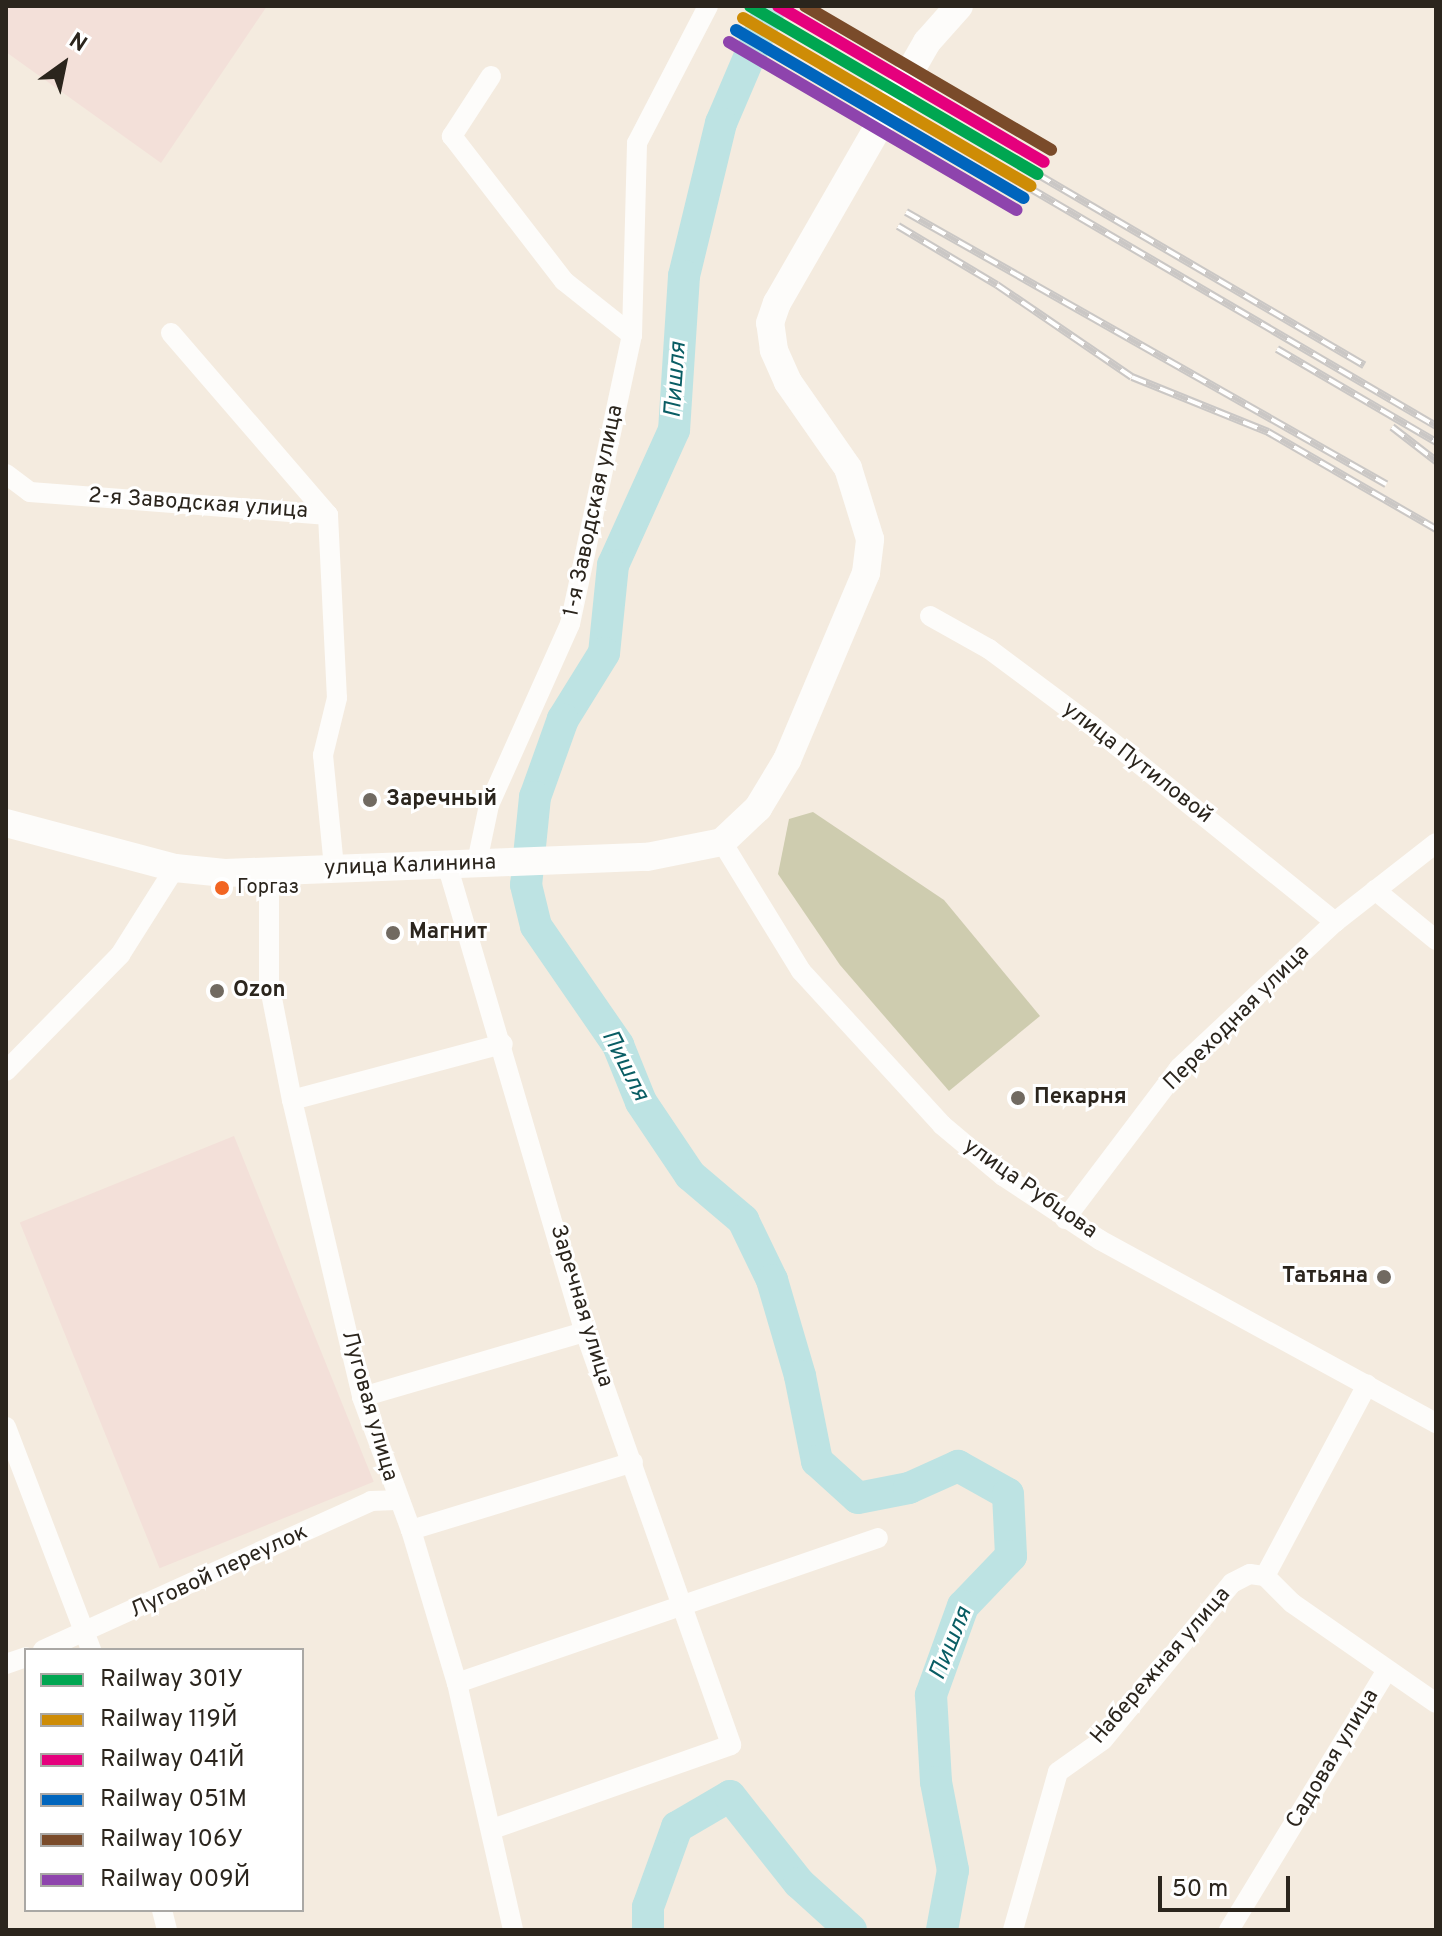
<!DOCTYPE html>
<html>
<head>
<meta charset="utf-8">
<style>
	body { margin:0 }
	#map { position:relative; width:1442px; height:1936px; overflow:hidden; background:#f4ebdf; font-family:Overpass,sans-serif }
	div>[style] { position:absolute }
	.industrial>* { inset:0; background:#f3e0d9; transform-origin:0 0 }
	.forest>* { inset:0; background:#ceccaf }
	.river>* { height:32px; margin:-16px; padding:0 16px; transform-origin:16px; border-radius:16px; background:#bde3e3 }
	.minor>* { height:20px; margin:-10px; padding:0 10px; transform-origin:10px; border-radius:10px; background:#fdfcfa }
	.secondary>* { height:28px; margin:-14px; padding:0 14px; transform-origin:14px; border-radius:14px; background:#fdfcfa }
	.rail>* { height:8px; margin-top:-4px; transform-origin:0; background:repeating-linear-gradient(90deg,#fff 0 15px,#cac7c5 0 30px); box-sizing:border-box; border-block:2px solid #cac7c5 }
	.rail-1>* { height:12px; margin:-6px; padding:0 6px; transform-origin:6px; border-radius:6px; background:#00a651 }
	.rail-2>* { height:12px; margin:-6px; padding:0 6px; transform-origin:6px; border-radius:6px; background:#ce8c06 }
	.rail-3>* { height:12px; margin:-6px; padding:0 6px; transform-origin:6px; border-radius:6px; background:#e5007d }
	.rail-4>* { height:12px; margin:-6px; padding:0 6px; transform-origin:6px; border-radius:6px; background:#0065bd }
	.rail-5>* { height:12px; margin:-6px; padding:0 6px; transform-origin:6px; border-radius:6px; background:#7a4b2a }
	.rail-6>* { height:12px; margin:-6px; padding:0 6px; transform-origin:6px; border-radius:6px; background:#8e44ad }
	.dots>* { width:22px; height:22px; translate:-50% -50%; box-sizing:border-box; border:4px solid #fff; border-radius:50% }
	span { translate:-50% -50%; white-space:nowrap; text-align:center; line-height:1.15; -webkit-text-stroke:6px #fff; paint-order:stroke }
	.bus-label { font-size:20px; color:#2b251d }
	.left { translate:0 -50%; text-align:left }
	.street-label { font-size:22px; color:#2b251d }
	.poi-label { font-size:22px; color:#2b251d; font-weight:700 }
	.right { translate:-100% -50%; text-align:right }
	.water-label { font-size:24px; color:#095d64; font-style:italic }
	.frame { position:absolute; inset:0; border:8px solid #2b251d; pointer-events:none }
	.legend { position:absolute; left:24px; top:1648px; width:280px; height:264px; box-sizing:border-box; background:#fff; border:2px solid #aaa8a5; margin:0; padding:10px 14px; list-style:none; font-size:24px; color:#2b251d }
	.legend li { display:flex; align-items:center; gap:16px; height:40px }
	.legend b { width:40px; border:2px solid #aaa8a5 }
	.north { position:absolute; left:24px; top:24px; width:80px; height:80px; -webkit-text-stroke:6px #fff; paint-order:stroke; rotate:33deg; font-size:22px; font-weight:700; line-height:32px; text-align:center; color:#2b251d }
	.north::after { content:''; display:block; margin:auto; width:28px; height:36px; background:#2b251d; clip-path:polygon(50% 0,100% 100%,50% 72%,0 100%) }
	.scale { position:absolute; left:1158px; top:1876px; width:132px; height:36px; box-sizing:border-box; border:4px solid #2b251d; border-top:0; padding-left:10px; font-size:24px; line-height:28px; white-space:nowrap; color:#2b251d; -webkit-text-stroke:6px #fff; paint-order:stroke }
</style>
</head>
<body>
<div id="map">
	<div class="industrial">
		<i style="clip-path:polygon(6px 6px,267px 6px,161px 163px,6px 52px)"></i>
		<i style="left:234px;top:1136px;width:373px;height:231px;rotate:68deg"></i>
	</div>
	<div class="forest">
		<i style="clip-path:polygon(813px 812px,944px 900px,1040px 1016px,949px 1091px,840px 965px,778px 874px,789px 819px)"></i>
	</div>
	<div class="river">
		<i style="left:771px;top:6px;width:127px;rotate:113.1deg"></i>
		<i style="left:721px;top:123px;width:157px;rotate:103.6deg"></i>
		<i style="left:684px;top:276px;width:154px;rotate:93.7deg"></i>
		<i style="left:674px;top:430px;width:148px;rotate:114.3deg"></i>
		<i style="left:613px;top:565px;width:88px;rotate:95.8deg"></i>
		<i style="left:604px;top:653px;width:78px;rotate:121.8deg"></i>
		<i style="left:563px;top:719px;width:83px;rotate:109.7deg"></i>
		<i style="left:535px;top:797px;width:88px;rotate:95.8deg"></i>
		<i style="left:526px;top:885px;width:42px;rotate:76.3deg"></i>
		<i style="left:536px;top:926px;width:145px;rotate:55.4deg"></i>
		<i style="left:618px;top:1045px;width:61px;rotate:68deg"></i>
		<i style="left:641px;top:1102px;width:88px;rotate:56.1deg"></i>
		<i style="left:690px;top:1175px;width:70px;rotate:40.3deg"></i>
		<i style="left:743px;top:1220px;width:67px;rotate:64.2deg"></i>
		<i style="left:772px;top:1280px;width:100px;rotate:73.7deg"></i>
		<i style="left:800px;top:1376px;width:87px;rotate:78.7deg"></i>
		<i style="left:817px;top:1461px;width:55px;rotate:42.1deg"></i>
		<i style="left:858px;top:1498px;width:52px;rotate:-11.1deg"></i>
		<i style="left:909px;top:1488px;width:54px;rotate:-24.2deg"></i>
		<i style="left:958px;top:1466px;width:57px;rotate:29.2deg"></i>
		<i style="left:1008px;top:1494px;width:62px;rotate:87.2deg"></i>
		<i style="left:1011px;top:1556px;width:69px;rotate:133.8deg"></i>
		<i style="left:963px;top:1606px;width:95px;rotate:109.8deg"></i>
		<i style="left:931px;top:1695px;width:87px;rotate:86.7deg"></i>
		<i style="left:936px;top:1782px;width:90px;rotate:79.1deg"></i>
		<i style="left:953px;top:1870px;width:61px;rotate:100.4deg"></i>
		<i style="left:648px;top:1930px;width:23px;rotate:-90deg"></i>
		<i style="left:648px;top:1907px;width:85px;rotate:-70.1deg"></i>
		<i style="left:677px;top:1827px;width:61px;rotate:-30.3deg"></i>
		<i style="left:730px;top:1796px;width:111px;rotate:51.6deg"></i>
		<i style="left:799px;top:1883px;width:70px;rotate:42.1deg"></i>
	</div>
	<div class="minor">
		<i style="left:491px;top:76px;width:72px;rotate:123deg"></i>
		<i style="left:452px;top:136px;width:183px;rotate:52.3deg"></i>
		<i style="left:564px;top:281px;width:87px;rotate:38.5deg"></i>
		<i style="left:171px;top:333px;width:240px;rotate:49.2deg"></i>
		<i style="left:6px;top:474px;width:30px;rotate:37deg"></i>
		<i style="left:30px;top:492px;width:299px;rotate:4.4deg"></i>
		<i style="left:328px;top:515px;width:183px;rotate:87.2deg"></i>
		<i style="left:337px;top:698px;width:59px;rotate:103.8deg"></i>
		<i style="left:323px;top:755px;width:114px;rotate:84.4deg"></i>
		<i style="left:930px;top:616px;width:68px;rotate:29.2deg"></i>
		<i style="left:989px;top:649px;width:127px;rotate:36.7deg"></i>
		<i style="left:1091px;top:725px;width:314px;rotate:38.9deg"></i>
		<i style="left:722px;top:842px;width:151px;rotate:58.5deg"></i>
		<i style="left:801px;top:971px;width:209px;rotate:47.5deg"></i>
		<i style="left:942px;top:1125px;width:80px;rotate:39.9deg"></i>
		<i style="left:1003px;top:1176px;width:116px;rotate:33.4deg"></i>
		<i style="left:1100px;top:1240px;width:383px;rotate:28.6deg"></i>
		<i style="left:446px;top:861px;width:491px;rotate:73.6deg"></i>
		<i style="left:585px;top:1332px;width:438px;rotate:70.5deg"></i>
		<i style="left:731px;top:1745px;width:253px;rotate:160.6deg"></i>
		<i style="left:477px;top:862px;width:58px;rotate:-78.1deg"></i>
		<i style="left:489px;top:805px;width:198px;rotate:-65.9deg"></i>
		<i style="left:570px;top:624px;width:296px;rotate:-77.9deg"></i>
		<i style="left:632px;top:335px;width:192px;rotate:-88.5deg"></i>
		<i style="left:637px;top:143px;width:154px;rotate:-62.6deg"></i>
		<i style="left:269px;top:873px;width:110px;rotate:90deg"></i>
		<i style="left:269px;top:983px;width:119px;rotate:78.9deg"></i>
		<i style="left:292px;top:1100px;width:305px;rotate:76.7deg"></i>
		<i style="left:362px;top:1397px;width:142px;rotate:69.8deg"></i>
		<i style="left:411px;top:1530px;width:160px;rotate:73.3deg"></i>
		<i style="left:457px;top:1683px;width:253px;rotate:77.2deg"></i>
		<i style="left:1375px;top:890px;width:79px;rotate:39.3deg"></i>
		<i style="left:6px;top:1071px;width:163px;rotate:-45.5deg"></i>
		<i style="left:120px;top:955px;width:103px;rotate:-57.7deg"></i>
		<i style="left:292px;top:1100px;width:218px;rotate:-14.9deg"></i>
		<i style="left:1065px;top:1219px;width:189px;rotate:-52.9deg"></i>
		<i style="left:1179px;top:1068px;width:214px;rotate:-43.1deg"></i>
		<i style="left:1335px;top:922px;width:128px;rotate:-38deg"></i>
		<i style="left:362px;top:1397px;width:232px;rotate:-16.3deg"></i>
		<i style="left:6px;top:1427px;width:239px;rotate:69.1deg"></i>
		<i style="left:411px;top:1530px;width:232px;rotate:-17deg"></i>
		<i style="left:1265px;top:1576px;width:217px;rotate:-61.9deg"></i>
		<i style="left:1265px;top:1576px;width:38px;rotate:45deg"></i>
		<i style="left:1292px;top:1603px;width:175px;rotate:34.8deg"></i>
		<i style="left:43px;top:1650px;width:360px;rotate:-24.4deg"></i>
		<i style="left:371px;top:1501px;width:25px;rotate:-2deg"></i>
		<i style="left:6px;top:1664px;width:21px;rotate:-19deg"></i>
		<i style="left:457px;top:1683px;width:445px;rotate:-19deg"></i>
		<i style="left:162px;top:1910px;width:21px;rotate:76deg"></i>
		<i style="left:1013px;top:1930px;width:164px;rotate:-74.1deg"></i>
		<i style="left:1058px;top:1772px;width:55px;rotate:-35.4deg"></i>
		<i style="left:1103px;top:1740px;width:203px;rotate:-50.6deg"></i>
		<i style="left:1232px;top:1583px;width:20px;rotate:-27deg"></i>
		<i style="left:1250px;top:1574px;width:15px;rotate:8deg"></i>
		<i style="left:1229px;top:1930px;width:304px;rotate:-58.7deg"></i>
	</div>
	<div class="secondary">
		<i style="left:6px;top:823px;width:175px;rotate:14.9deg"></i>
		<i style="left:175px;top:868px;width:50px;rotate:5.7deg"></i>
		<i style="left:225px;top:873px;width:422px;rotate:-2.2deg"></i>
		<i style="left:647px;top:857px;width:76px;rotate:-11.3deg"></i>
		<i style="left:722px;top:842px;width:50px;rotate:-43.4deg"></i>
		<i style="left:758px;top:808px;width:56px;rotate:-58.9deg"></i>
		<i style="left:787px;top:760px;width:203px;rotate:-67.1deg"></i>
		<i style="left:866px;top:573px;width:34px;rotate:-83deg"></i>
		<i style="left:870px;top:539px;width:74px;rotate:-107.2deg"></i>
		<i style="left:848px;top:468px;width:105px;rotate:-124.9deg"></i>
		<i style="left:788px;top:382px;width:35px;rotate:-114deg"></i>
		<i style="left:774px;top:350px;width:27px;rotate:-98deg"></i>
		<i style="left:770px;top:323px;width:21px;rotate:-71deg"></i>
		<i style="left:777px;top:303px;width:301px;rotate:-60.1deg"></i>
		<i style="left:927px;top:42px;width:48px;rotate:-48.4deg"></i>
	</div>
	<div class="rail">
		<i style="left:821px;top:66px;width:713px;rotate:30.34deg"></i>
		<i style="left:1037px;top:174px;width:379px;rotate:30.3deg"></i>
		<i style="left:906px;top:212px;width:552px;rotate:29.54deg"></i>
		<i style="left:898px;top:226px;width:115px;rotate:30.8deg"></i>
		<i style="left:997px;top:285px;width:163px;rotate:34.3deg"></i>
		<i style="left:1132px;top:377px;width:147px;rotate:22deg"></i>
		<i style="left:1268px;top:432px;width:194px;rotate:30deg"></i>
		<i style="left:1277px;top:349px;width:184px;rotate:30.3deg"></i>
		<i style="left:1392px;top:427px;width:56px;rotate:37.7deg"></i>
	</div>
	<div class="rail-1">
		<i style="left:750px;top:6px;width:333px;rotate:30.3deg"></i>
	</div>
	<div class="rail-2">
		<i style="left:743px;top:18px;width:333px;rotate:30.3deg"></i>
	</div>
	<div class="rail-3">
		<i style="left:778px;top:6px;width:308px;rotate:30.4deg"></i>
	</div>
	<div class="rail-4">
		<i style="left:736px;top:30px;width:333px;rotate:30.3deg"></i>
	</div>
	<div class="rail-5">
		<i style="left:805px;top:6px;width:285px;rotate:30.3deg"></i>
	</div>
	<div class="rail-6">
		<i style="left:729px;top:42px;width:333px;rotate:30.3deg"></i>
	</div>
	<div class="dots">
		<i style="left:370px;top:800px;background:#716a61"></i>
		<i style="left:222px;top:888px;background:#f26522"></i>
		<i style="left:393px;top:933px;background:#716a61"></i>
		<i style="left:217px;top:991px;background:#716a61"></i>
		<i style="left:1018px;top:1098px;background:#716a61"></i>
		<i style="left:1384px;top:1277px;background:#716a61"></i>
	</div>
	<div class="bus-label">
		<span class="left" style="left:237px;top:888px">Горгаз</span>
	</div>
	<div class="street-label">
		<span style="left:198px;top:504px;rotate:4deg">2-я Заводская улица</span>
		<span style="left:594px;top:511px;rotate:-78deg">1-я Заводская улица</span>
		<span style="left:1137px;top:763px;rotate:38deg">улица Путиловой</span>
		<span style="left:410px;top:866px;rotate:-2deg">улица Калинина</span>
		<span style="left:1237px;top:1018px;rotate:-45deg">Переходная улица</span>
		<span style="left:1030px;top:1189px;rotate:35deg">улица Рубцова</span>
		<span style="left:581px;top:1306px;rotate:73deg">Заречная улица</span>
		<span style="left:369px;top:1406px;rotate:74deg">Луговая улица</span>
		<span style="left:219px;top:1572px;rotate:-25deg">Луговой переулок</span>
		<span style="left:1161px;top:1666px;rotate:-49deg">Набережная улица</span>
		<span style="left:1333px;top:1759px;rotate:-59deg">Садовая улица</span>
	</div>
	<div class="poi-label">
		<span class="left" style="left:386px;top:800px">Заречный</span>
		<span class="left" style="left:409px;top:933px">Магнит</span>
		<span class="left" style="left:233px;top:991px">Ozon</span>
		<span class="left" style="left:1034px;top:1098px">Пекарня</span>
		<span class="right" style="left:1368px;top:1277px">Татьяна</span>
	</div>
	<div class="water-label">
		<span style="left:677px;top:380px;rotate:-86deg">Пишля</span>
		<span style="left:624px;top:1066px;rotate:63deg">Пишля</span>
		<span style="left:952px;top:1644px;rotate:-68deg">Пишля</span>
	</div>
	<div class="frame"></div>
	<ul class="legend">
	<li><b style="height:10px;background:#00a651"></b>Railway 301У</li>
	<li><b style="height:10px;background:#ce8c06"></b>Railway 119Й</li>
	<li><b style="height:10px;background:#e5007d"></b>Railway 041Й</li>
	<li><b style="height:10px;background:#0065bd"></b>Railway 051М</li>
	<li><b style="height:10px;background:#7a4b2a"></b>Railway 106У</li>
	<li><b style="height:10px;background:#8e44ad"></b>Railway 009Й</li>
	</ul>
	<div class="north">N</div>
	<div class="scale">50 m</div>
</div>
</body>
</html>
